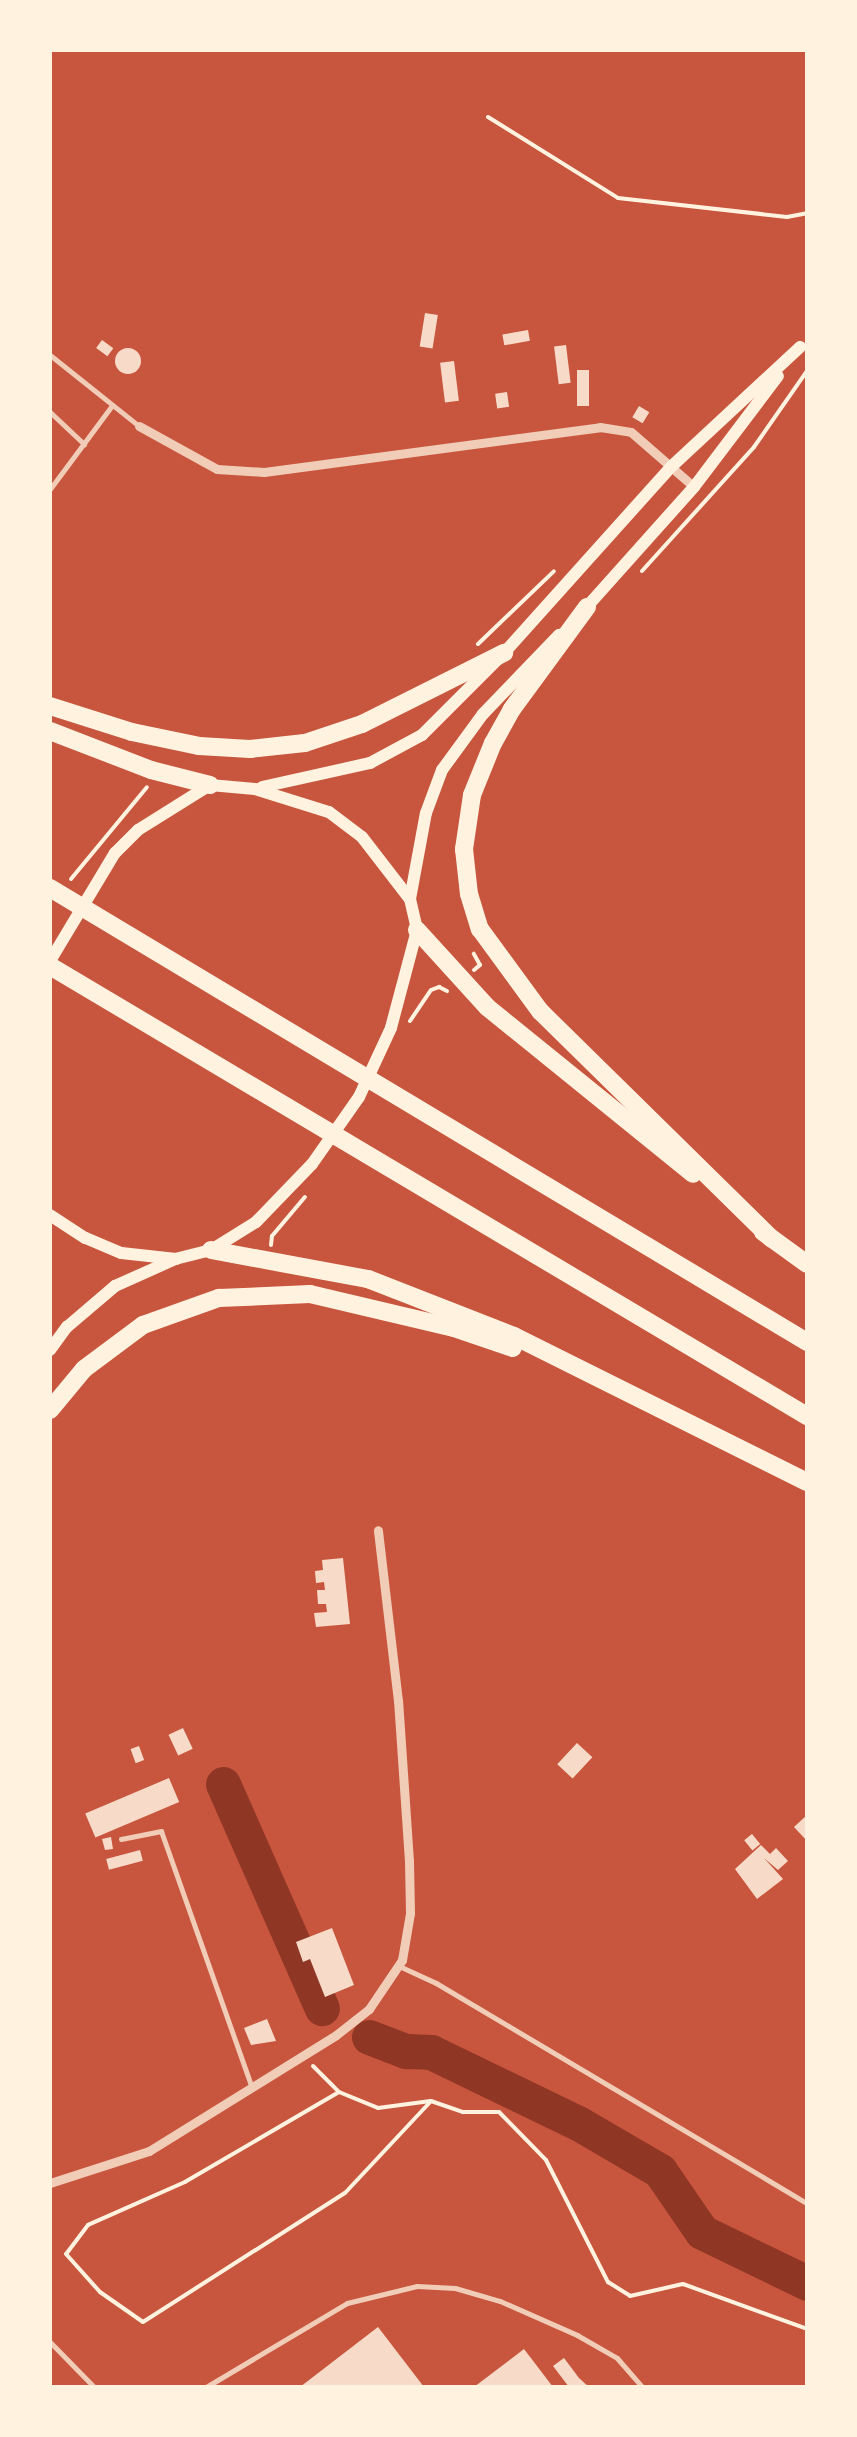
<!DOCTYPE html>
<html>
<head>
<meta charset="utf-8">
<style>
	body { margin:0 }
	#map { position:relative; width:857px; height:2437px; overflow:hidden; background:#c8553d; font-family:Helvetica,sans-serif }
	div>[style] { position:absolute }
	.river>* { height:35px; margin:-17.5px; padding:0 17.5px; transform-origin:17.5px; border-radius:17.5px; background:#8f3625 }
	.building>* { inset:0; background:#f7dbc8; transform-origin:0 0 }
	.round { border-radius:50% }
	.path>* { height:4px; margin:-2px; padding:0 2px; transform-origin:2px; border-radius:2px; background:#fff3e0 }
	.service>* { height:5px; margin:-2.5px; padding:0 2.5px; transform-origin:2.5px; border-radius:2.5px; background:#f1ccb7 }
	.minor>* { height:9px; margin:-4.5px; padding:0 4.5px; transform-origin:4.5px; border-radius:4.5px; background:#f1ccb7 }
	.secondary>* { height:12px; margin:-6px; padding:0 6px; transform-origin:6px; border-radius:6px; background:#fff3e0 }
	.motorway>* { height:18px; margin:-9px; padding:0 9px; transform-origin:9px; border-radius:9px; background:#fff3e0 }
	span { translate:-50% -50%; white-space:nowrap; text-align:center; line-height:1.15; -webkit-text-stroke:10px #fff3e0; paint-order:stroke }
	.frame { position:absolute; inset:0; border:52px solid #fff3e0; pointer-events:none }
</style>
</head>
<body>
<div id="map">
	<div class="river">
		<i style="left:223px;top:1784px;width:245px;rotate:66.2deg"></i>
		<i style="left:369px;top:2037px;width:40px;rotate:21deg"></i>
		<i style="left:406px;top:2051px;width:25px;rotate:2deg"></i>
		<i style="left:431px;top:2052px;width:163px;rotate:25.8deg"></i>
		<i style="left:578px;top:2123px;width:95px;rotate:30.3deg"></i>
		<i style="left:660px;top:2171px;width:74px;rotate:55.5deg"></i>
		<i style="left:702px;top:2232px;width:117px;rotate:25.9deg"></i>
	</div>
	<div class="building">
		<i style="left:425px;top:313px;width:13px;height:34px;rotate:9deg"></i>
		<i style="left:528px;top:330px;width:11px;height:26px;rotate:80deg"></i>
		<i style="left:102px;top:340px;width:14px;height:10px;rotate:36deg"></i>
		<i style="left:566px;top:345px;width:38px;height:12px;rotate:83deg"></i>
		<i class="round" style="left:115px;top:348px;width:26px;height:26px"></i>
		<i style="left:454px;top:361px;width:40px;height:14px;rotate:83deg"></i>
		<i style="left:577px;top:370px;width:12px;height:36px"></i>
		<i style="left:507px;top:392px;width:15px;height:12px;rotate:82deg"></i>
		<i style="left:639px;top:406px;width:12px;height:13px;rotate:31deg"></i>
		<i style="clip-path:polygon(343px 1558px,350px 1624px,316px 1627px,314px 1613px,327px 1612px,326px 1604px,318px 1604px,317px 1590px,325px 1590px,324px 1582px,316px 1583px,315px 1571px,323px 1570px,322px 1560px)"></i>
		<i style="left:183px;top:1728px;width:23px;height:16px;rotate:65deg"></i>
		<i style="left:577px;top:1743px;width:21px;height:29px;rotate:43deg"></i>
		<i style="left:139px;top:1746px;width:15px;height:9px;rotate:70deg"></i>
		<i style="left:169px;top:1778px;width:26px;height:91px;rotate:67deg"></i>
		<i style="clip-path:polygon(807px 1815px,807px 1841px,794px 1827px)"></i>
		<i style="left:752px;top:1834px;width:13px;height:10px;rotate:51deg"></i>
		<i style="clip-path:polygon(111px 1837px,113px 1849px,105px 1850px,102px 1839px)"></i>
		<i style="clip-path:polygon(761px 1845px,770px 1854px,776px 1848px,788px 1861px,778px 1870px,764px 1858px,783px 1879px,757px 1899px,735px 1869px)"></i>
		<i style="left:140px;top:1850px;width:11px;height:35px;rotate:75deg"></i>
		<i style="clip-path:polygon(332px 1928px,354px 1985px,325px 1997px,310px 1959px,303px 1962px,296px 1942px)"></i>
		<i style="clip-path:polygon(267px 2019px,276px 2041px,251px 2045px,244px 2028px)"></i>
		<i style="clip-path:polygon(378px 2327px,424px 2387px,300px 2387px)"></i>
		<i style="clip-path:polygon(524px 2349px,553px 2387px,474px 2387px)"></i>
		<i style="clip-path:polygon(564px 2358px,579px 2378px,589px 2387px,569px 2387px,553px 2366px)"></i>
	</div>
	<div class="path">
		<i style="left:488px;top:117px;width:153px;rotate:31.9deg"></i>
		<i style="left:618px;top:198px;width:170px;rotate:6.4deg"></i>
		<i style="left:787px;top:217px;width:20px;rotate:-11deg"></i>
		<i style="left:642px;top:571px;width:167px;rotate:-47.9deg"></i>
		<i style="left:754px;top:447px;width:93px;rotate:-55.1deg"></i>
		<i style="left:478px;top:644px;width:105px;rotate:-43.8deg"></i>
		<i style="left:71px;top:879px;width:119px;rotate:-50.4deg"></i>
		<i style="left:474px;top:970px;width:8px;rotate:-40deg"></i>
		<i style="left:480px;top:965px;width:13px;rotate:-119deg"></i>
		<i style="left:410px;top:1021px;width:37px;rotate:-56deg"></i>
		<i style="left:431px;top:990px;width:9px;rotate:-21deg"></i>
		<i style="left:439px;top:987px;width:9px;rotate:27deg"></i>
		<i style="left:271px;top:1245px;width:9px;rotate:-84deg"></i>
		<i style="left:272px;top:1236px;width:51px;rotate:-49.8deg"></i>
		<i style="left:313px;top:2066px;width:37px;rotate:45deg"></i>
		<i style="left:339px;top:2092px;width:42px;rotate:22.3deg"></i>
		<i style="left:378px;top:2108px;width:53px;rotate:-7.5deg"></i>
		<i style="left:431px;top:2101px;width:34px;rotate:19deg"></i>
		<i style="left:463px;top:2112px;width:36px"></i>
		<i style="left:499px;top:2112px;width:67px;rotate:45.6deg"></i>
		<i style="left:546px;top:2160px;width:137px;rotate:63.1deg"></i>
		<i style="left:608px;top:2282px;width:26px;rotate:32deg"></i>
		<i style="left:630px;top:2296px;width:54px;rotate:-12.8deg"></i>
		<i style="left:683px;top:2284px;width:132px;rotate:19.9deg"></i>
		<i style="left:339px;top:2092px;width:178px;rotate:149.7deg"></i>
		<i style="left:185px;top:2182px;width:106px;rotate:156.1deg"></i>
		<i style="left:88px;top:2225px;width:36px;rotate:127deg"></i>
		<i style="left:66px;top:2254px;width:51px;rotate:48.2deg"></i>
		<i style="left:100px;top:2292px;width:52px;rotate:34.9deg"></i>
		<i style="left:143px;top:2322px;width:240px;rotate:-32.6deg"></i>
		<i style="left:345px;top:2193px;width:126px;rotate:-46.9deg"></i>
	</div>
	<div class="service">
		<i style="left:50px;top:355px;width:114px;rotate:38.6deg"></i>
		<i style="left:50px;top:412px;width:47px;rotate:43.3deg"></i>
		<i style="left:50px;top:489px;width:102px;rotate:-53.4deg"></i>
		<i style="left:121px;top:1839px;width:41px;rotate:-11.3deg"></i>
		<i style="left:161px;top:1831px;width:273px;rotate:70.5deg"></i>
		<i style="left:399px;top:1966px;width:41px;rotate:24.7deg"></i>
		<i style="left:436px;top:1983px;width:431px;rotate:30.7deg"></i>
		<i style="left:50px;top:2342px;width:63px;rotate:45.6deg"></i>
		<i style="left:206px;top:2387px;width:164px;rotate:-30.8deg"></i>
		<i style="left:347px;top:2303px;width:72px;rotate:-13.7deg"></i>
		<i style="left:417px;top:2286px;width:38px;rotate:3deg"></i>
		<i style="left:455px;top:2288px;width:47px;rotate:16.1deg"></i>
		<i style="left:500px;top:2301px;width:84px;rotate:23.8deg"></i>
		<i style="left:577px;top:2335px;width:46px;rotate:29.9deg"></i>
		<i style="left:617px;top:2358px;width:38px;rotate:49deg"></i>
	</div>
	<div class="minor">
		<i style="left:139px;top:426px;width:89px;rotate:28.9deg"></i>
		<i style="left:217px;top:469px;width:47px;rotate:3.7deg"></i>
		<i style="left:264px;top:472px;width:339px;rotate:-7.6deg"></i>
		<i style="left:600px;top:427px;width:31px;rotate:9deg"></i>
		<i style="left:631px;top:432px;width:84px;rotate:41.1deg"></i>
		<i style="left:50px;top:2183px;width:104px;rotate:-17.9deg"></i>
		<i style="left:149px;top:2151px;width:220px;rotate:-31.8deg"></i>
		<i style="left:336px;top:2035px;width:42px;rotate:-38.2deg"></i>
		<i style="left:369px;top:2009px;width:59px;rotate:-56deg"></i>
		<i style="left:402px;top:1960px;width:48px;rotate:-80.3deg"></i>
		<i style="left:410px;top:1913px;width:52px;rotate:-91.1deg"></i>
		<i style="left:409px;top:1861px;width:160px;rotate:-93.9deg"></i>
		<i style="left:398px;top:1701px;width:172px;rotate:-96.7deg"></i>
	</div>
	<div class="secondary">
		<i style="left:584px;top:610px;width:165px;rotate:-48.2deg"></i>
		<i style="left:694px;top:487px;width:139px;rotate:-52.9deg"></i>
		<i style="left:262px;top:787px;width:111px;rotate:-12.5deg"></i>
		<i style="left:370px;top:763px;width:59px;rotate:-28.3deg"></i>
		<i style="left:422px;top:735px;width:116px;rotate:-45deg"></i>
		<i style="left:504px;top:653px;width:251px;rotate:-48.1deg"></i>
		<i style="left:672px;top:466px;width:175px;rotate:-42.9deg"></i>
		<i style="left:410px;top:899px;width:87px;rotate:-79.5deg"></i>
		<i style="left:426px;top:813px;width:46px;rotate:-69.6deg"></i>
		<i style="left:442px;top:770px;width:69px;rotate:-53.8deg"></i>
		<i style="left:483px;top:714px;width:110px;rotate:-46.1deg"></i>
		<i style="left:50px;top:961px;width:126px;rotate:-59deg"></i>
		<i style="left:115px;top:853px;width:33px;rotate:-45deg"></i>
		<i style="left:138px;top:830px;width:85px;rotate:-32deg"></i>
		<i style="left:210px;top:785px;width:45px;rotate:5.1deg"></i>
		<i style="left:255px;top:789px;width:77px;rotate:17.3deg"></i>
		<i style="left:329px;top:812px;width:41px;rotate:37.1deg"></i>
		<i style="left:362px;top:837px;width:78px;rotate:52.3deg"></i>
		<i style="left:410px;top:899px;width:32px;rotate:77deg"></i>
		<i style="left:417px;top:930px;width:101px;rotate:104.9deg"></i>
		<i style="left:391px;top:1028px;width:76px;rotate:114.9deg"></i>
		<i style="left:359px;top:1097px;width:82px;rotate:125deg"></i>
		<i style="left:312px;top:1164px;width:81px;rotate:134deg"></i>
		<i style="left:256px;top:1222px;width:53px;rotate:148.1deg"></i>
		<i style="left:211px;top:1250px;width:36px;rotate:166deg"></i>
		<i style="left:176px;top:1259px;width:55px;rotate:-173.8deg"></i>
		<i style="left:121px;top:1253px;width:39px;rotate:-157deg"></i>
		<i style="left:85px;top:1238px;width:42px;rotate:-146.7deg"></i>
		<i style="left:50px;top:1350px;width:29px;rotate:-54deg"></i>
		<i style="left:67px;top:1327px;width:63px;rotate:-40.5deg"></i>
		<i style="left:115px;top:1286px;width:64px;rotate:-24.1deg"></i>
	</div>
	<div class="motorway">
		<i style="left:587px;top:607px;width:127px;rotate:126.3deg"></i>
		<i style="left:512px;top:709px;width:39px;rotate:119deg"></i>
		<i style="left:493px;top:743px;width:56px;rotate:112deg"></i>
		<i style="left:472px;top:795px;width:55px;rotate:98.4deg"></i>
		<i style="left:464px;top:849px;width:45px;rotate:83.7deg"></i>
		<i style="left:469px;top:894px;width:37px;rotate:73deg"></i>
		<i style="left:480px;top:929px;width:102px;rotate:53.8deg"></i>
		<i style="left:540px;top:1011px;width:325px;rotate:44.5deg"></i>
		<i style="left:50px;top:706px;width:86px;rotate:17.6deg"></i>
		<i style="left:132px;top:732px;width:68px;rotate:11.8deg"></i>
		<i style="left:199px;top:746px;width:51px;rotate:3.4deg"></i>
		<i style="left:250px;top:749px;width:55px;rotate:-6.2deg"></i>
		<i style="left:305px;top:743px;width:60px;rotate:-18.4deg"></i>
		<i style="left:362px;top:724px;width:159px;rotate:-26.6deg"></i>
		<i style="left:50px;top:731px;width:108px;rotate:21.1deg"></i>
		<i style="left:151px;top:770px;width:61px;rotate:14.3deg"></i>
		<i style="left:50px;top:888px;width:883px;rotate:30.95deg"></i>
		<i style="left:417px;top:930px;width:104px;rotate:47.7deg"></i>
		<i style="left:487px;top:1007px;width:265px;rotate:39deg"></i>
		<i style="left:50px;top:966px;width:881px;rotate:30.73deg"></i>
		<i style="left:763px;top:1232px;width:54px;rotate:36deg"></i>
		<i style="left:211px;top:1250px;width:160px;rotate:10.5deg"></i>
		<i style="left:368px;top:1279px;width:157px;rotate:21.3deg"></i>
		<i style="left:514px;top:1336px;width:327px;rotate:26.5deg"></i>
		<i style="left:50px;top:1410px;width:53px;rotate:-50.3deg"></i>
		<i style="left:84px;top:1369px;width:74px;rotate:-36.7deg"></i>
		<i style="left:143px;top:1325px;width:81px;rotate:-19.6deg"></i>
		<i style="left:219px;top:1298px;width:91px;rotate:-2.5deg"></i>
		<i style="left:310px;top:1294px;width:148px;rotate:13.3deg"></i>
		<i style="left:454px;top:1328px;width:62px;rotate:18.7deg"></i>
	</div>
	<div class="frame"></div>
</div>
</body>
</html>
